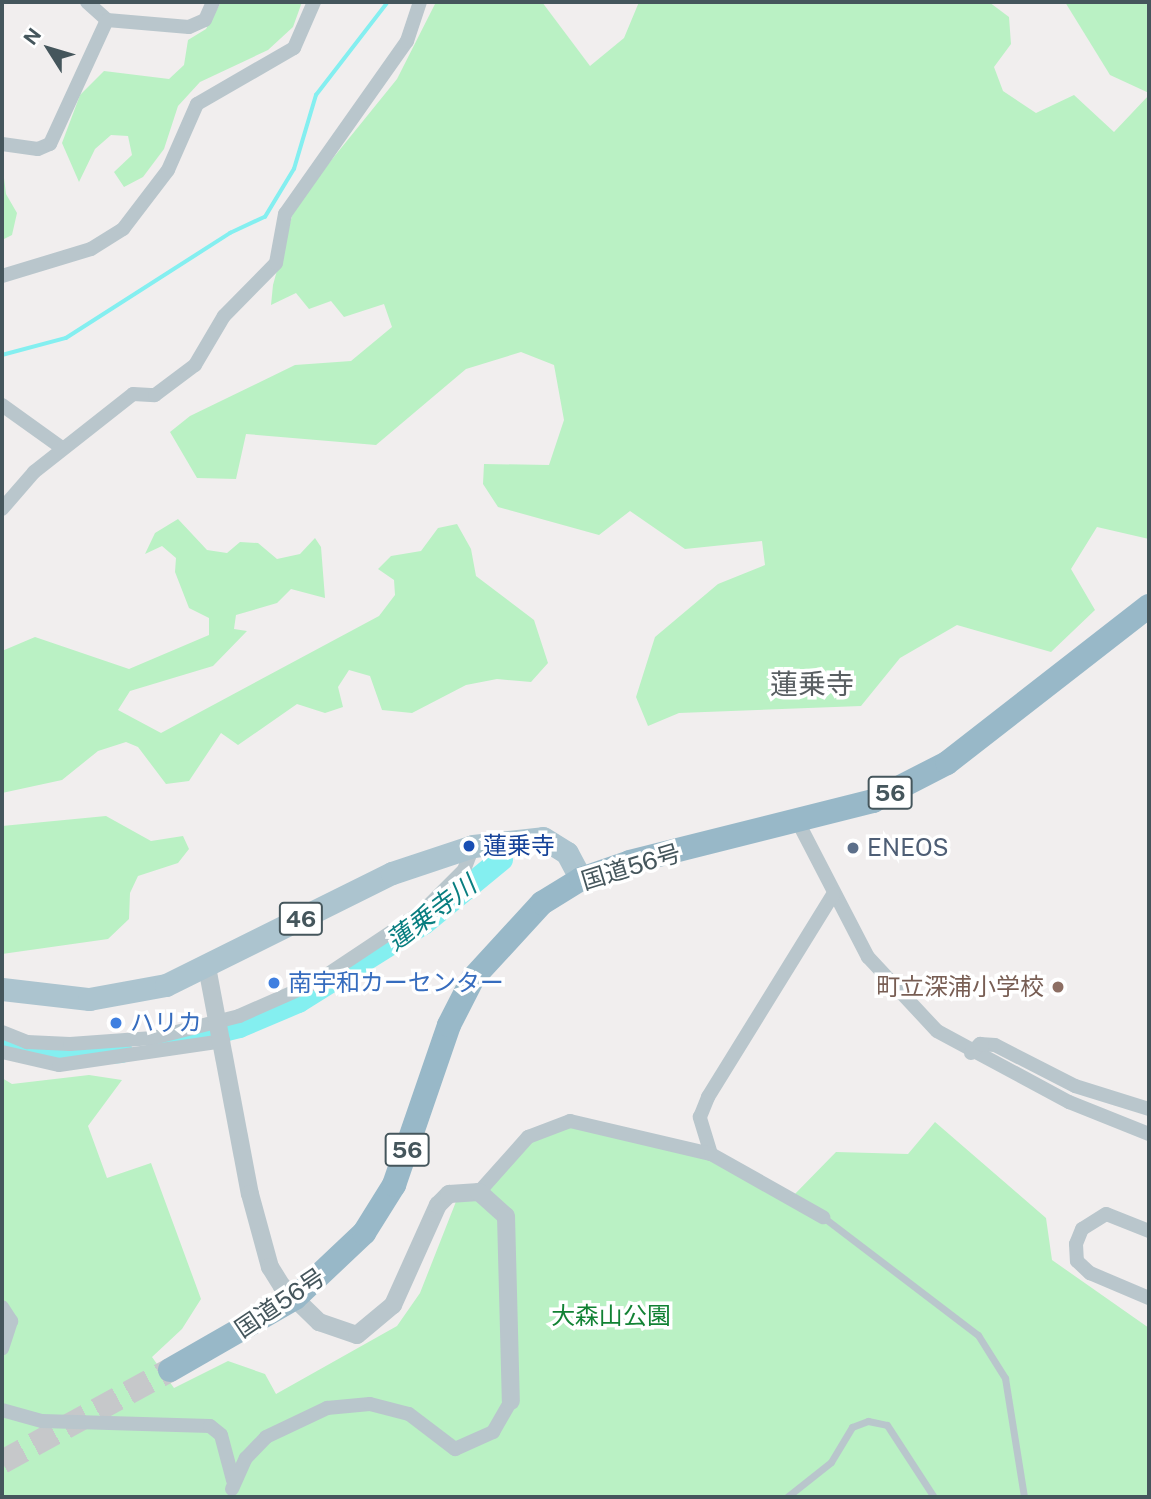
<!DOCTYPE html>
<html>
<head>
<meta charset="utf-8">
<style>
	body { margin:0 }
	#map { position:relative; width:1151px; height:1499px; overflow:hidden; background:#f1eeee; font-family:"Public Sans","Noto Sans JP",sans-serif }
	div>[style] { position:absolute }
	.green>* { inset:0; background:#baf1c4 }
	.stream>* { height:3.5px; margin:-1.75px; padding:0 1.75px; transform-origin:1.75px; border-radius:1.75px; background:#84eff0 }
	.river>* { height:23px; margin:-11.5px; padding:0 11.5px; transform-origin:11.5px; border-radius:11.5px; background:#84eff0 }
	.trunk-tunnel>* { height:24px; margin-top:-12px; transform-origin:0; background:repeating-linear-gradient(90deg,#c6c8ca 0 24px,transparent 0 36px) }
	.service>* { height:7px; margin:-3.5px; padding:0 3.5px; transform-origin:3.5px; border-radius:3.5px; background:#b9c6cc }
	.minor>* { height:14px; margin:-7px; padding:0 7px; transform-origin:7px; border-radius:7px; background:#b9c6cc }
	.tertiary>* { height:18px; margin:-9px; padding:0 9px; transform-origin:9px; border-radius:9px; background:#b9c6cc }
	.primary>* { height:23px; margin:-11.5px; padding:0 11.5px; transform-origin:11.5px; border-radius:11.5px; background:#acc4cf }
	.trunk>* { height:24px; margin:-12px; padding:0 12px; transform-origin:12px; border-radius:12px; background:#98b8c8 }
	.dots>* { width:19px; height:19px; translate:-50% -50%; box-sizing:border-box; border:4px solid #fff; border-radius:50% }
	span { translate:-50% -50%; white-space:nowrap; text-align:center; line-height:1.15; -webkit-text-stroke:7px #fff; paint-order:stroke }
	.shield-label span { padding:2px 5px; background:#fff; border:2px solid; border-radius:5px; -webkit-text-stroke-width:0 }
	.shield-label { font-size:23px; color:#45565c; font-weight:700 }
	.transit-label { font-size:24px; color:#164399 }
	.left { translate:0 -50%; text-align:left }
	.service-label { font-size:24px; color:#4e5e75 }
	.street-label { font-size:24px; color:#45565c }
	.shop-label { font-size:24px; color:#366cbe }
	.education-label { font-size:24px; color:#785e54 }
	.right { translate:-100% -50%; text-align:right }
	.park-label { font-size:24px; color:#128234 }
	.water-label { font-size:26px; color:#097e80; font-style:italic }
	.quarter-label { font-size:28px; color:#5a6063 }
	.frame { position:absolute; inset:0; border:4px solid #45565c; pointer-events:none }
	.north { position:absolute; left:14px; top:14px; width:70px; height:70px; -webkit-text-stroke:5px #fff; paint-order:stroke; rotate:307deg; font-size:19px; font-weight:700; line-height:28px; text-align:center; color:#45565c }
	.north::after { content:''; display:block; margin:auto; width:24px; height:32px; background:#45565c; clip-path:polygon(50% 0,100% 100%,50% 72%,0 100%) }
</style>
</head>
<body>
<div id="map">
	<div class="green">
		<i style="clip-path:polygon(221px 2px,302px 2px,293px 27px,268px 50px,200px 82px,178px 106px,164px 149px,143px 177px,124px 187px,114px 172px,132px 155px,128px 136px,111px 135px,95px 149px,79px 182px,62px 143px,80px 95px,104px 71px,169px 79px,184px 65px,188px 40px,206px 29px)"></i>
		<i style="clip-path:polygon(436px 2px,542px 2px,590px 66px,624px 38px,639px 2px,989px 2px,1009px 17px,1011px 44px,994px 67px,1003px 91px,1036px 113px,1074px 95px,1114px 132px,1149px 95px,1149px 539px,1097px 527px,1071px 569px,1095px 610px,1051px 652px,957px 625px,900px 658px,861px 706px,679px 713px,648px 726px,636px 697px,655px 637px,718px 584px,765px 565px,762px 541px,685px 549px,630px 511px,599px 535px,498px 507px,483px 484px,484px 464px,549px 465px,564px 420px,554px 365px,521px 352px,466px 369px,376px 445px,246px 434px,236px 479px,197px 478px,170px 432px,190px 416px,295px 365px,351px 361px,392px 327px,384px 304px,344px 317px,331px 301px,309px 309px,296px 293px,271px 305px,273px 285px,295px 205px,397px 79px)"></i>
		<i style="clip-path:polygon(1065px 2px,1149px 2px,1149px 93px,1110px 75px)"></i>
		<i style="clip-path:polygon(2px 162px,6px 194px,17px 213px,12px 235px,2px 240px)"></i>
		<i style="clip-path:polygon(178px 519px,207px 550px,227px 553px,240px 542px,258px 543px,277px 559px,300px 554px,315px 538px,321px 547px,325px 598px,291px 589px,277px 603px,236px 615px,234px 629px,247px 631px,213px 666px,130px 691px,118px 710px,161px 733px,379px 616px,395px 595px,394px 580px,378px 569px,391px 556px,421px 551px,438px 528px,457px 524px,471px 549px,476px 576px,534px 620px,548px 663px,531px 682px,497px 679px,466px 685px,412px 713px,382px 710px,370px 676px,349px 670px,338px 687px,343px 707px,325px 713px,297px 704px,238px 745px,221px 733px,189px 781px,166px 784px,138px 747px,126px 742px,98px 751px,62px 780px,2px 793px,2px 651px,35px 637px,129px 669px,209px 635px,209px 618px,189px 608px,175px 572px,176px 558px,162px 546px,145px 554px,155px 533px)"></i>
		<i style="clip-path:polygon(106px 816px,151px 841px,183px 836px,189px 849px,178px 863px,138px 876px,130px 893px,129px 919px,108px 939px,2px 954px,2px 826px)"></i>
		<i style="clip-path:polygon(89px 1075px,122px 1080px,88px 1126px,107px 1178px,151px 1163px,201px 1299px,182px 1329px,152px 1357px,174px 1388px,228px 1361px,265px 1374px,276px 1394px,397px 1326px,420px 1293px,457px 1199px,479px 1192px,528px 1137px,570px 1121px,711px 1154px,792px 1197px,836px 1152px,908px 1154px,935px 1122px,1046px 1218px,1052px 1260px,1149px 1328px,1149px 1497px,2px 1497px,2px 1078px,12px 1084px)"></i>
	</div>
	<div class="stream">
		<i style="left:2px;top:355px;width:66px;rotate:-14.9deg"></i>
		<i style="left:66px;top:338px;width:195px;rotate:-32.6deg"></i>
		<i style="left:230px;top:233px;width:38px;rotate:-25deg"></i>
		<i style="left:265px;top:217px;width:56px;rotate:-58.9deg"></i>
		<i style="left:294px;top:169px;width:77px;rotate:-73.4deg"></i>
		<i style="left:316px;top:95px;width:118px;rotate:-52.3deg"></i>
	</div>
	<div class="river">
		<i style="left:2px;top:1043px;width:62px;rotate:11.1deg"></i>
		<i style="left:63px;top:1055px;width:58px;rotate:-3.9deg"></i>
		<i style="left:165px;top:1044px;width:76px;rotate:-13.7deg"></i>
		<i style="left:239px;top:1026px;width:64px;rotate:-23deg"></i>
		<i style="left:298px;top:1001px;width:147px;rotate:-32deg"></i>
		<i style="left:423px;top:923px;width:101px;rotate:-39.4deg"></i>
	</div>
	<div class="trunk-tunnel">
		<i style="left:2px;top:1462px;width:192px;rotate:-28.7deg"></i>
	</div>
	<div class="service">
		<i style="left:823px;top:1217px;width:195px;rotate:37.3deg"></i>
		<i style="left:978px;top:1335px;width:51px;rotate:57.9deg"></i>
		<i style="left:1005px;top:1378px;width:121px;rotate:80.9deg"></i>
		<i style="left:787px;top:1497px;width:56px;rotate:-38.5deg"></i>
		<i style="left:831px;top:1462px;width:41px;rotate:-59deg"></i>
		<i style="left:852px;top:1427px;width:17px;rotate:-21deg"></i>
		<i style="left:868px;top:1421px;width:19px;rotate:12deg"></i>
		<i style="left:887px;top:1425px;width:86px;rotate:56.9deg"></i>
	</div>
	<div class="minor">
		<i style="left:87px;top:2px;width:27px;rotate:42deg"></i>
		<i style="left:107px;top:20px;width:82px;rotate:4.9deg"></i>
		<i style="left:189px;top:27px;width:17px;rotate:-24deg"></i>
		<i style="left:205px;top:20px;width:20px;rotate:-66deg"></i>
		<i style="left:2px;top:144px;width:36px;rotate:8deg"></i>
		<i style="left:38px;top:149px;width:13px;rotate:-23deg"></i>
		<i style="left:50px;top:144px;width:136px;rotate:-65.3deg"></i>
		<i style="left:2px;top:276px;width:93px;rotate:-16.9deg"></i>
		<i style="left:91px;top:249px;width:38px;rotate:-32deg"></i>
		<i style="left:123px;top:229px;width:74px;rotate:-52.7deg"></i>
		<i style="left:168px;top:170px;width:72px;rotate:-66.3deg"></i>
		<i style="left:197px;top:104px;width:112px;rotate:-30deg"></i>
		<i style="left:294px;top:48px;width:50px;rotate:-66.5deg"></i>
		<i style="left:2px;top:405px;width:74px;rotate:35.6deg"></i>
		<i style="left:2px;top:509px;width:49px;rotate:-49.1deg"></i>
		<i style="left:34px;top:472px;width:126px;rotate:-38.2deg"></i>
		<i style="left:133px;top:394px;width:22px;rotate:3deg"></i>
		<i style="left:155px;top:395px;width:50px;rotate:-36.9deg"></i>
		<i style="left:195px;top:365px;width:57px;rotate:-59.4deg"></i>
		<i style="left:224px;top:316px;width:74px;rotate:-45.5deg"></i>
		<i style="left:276px;top:263px;width:50px;rotate:-79.6deg"></i>
		<i style="left:285px;top:214px;width:212px;rotate:-54.8deg"></i>
		<i style="left:407px;top:41px;width:41px;rotate:-71.6deg"></i>
		<i style="left:799px;top:824px;width:150px;rotate:62.6deg"></i>
		<i style="left:868px;top:957px;width:101px;rotate:47deg"></i>
		<i style="left:937px;top:1031px;width:150px;rotate:28.3deg"></i>
		<i style="left:1069px;top:1102px;width:86px;rotate:21.8deg"></i>
		<i style="left:2px;top:1032px;width:27px;rotate:22deg"></i>
		<i style="left:27px;top:1042px;width:43px;rotate:2.7deg"></i>
		<i style="left:70px;top:1044px;width:83px;rotate:-4.1deg"></i>
		<i style="left:153px;top:1038px;width:89px;rotate:-14.3deg"></i>
		<i style="left:239px;top:1016px;width:84px;rotate:-23.8deg"></i>
		<i style="left:316px;top:982px;width:128px;rotate:-33.6deg"></i>
		<i style="left:423px;top:911px;width:58px;rotate:-45deg"></i>
		<i style="left:464px;top:870px;width:26px;rotate:-69deg"></i>
		<i style="left:2px;top:1052px;width:58px;rotate:12.8deg"></i>
		<i style="left:59px;top:1065px;width:166px;rotate:-8.3deg"></i>
		<i style="left:971px;top:1053px;width:13px;rotate:-45deg"></i>
		<i style="left:980px;top:1044px;width:15px;rotate:4deg"></i>
		<i style="left:995px;top:1045px;width:90px;rotate:27.1deg"></i>
		<i style="left:1075px;top:1086px;width:77px;rotate:17.3deg"></i>
		<i style="left:711px;top:1154px;width:39px;rotate:-107deg"></i>
		<i style="left:700px;top:1117px;width:22px;rotate:-68deg"></i>
		<i style="left:708px;top:1097px;width:238px;rotate:-58.3deg"></i>
		<i style="left:479px;top:1192px;width:74px;rotate:-48.3deg"></i>
		<i style="left:528px;top:1137px;width:45px;rotate:-20.9deg"></i>
		<i style="left:570px;top:1121px;width:145px;rotate:13.2deg"></i>
		<i style="left:711px;top:1154px;width:129px;rotate:29.4deg"></i>
		<i style="left:1149px;top:1231px;width:46px;rotate:-158.4deg"></i>
		<i style="left:1106px;top:1214px;width:28px;rotate:148deg"></i>
		<i style="left:1082px;top:1229px;width:16px;rotate:112deg"></i>
		<i style="left:1076px;top:1244px;width:17px;rotate:87deg"></i>
		<i style="left:1077px;top:1261px;width:18px;rotate:43deg"></i>
		<i style="left:1090px;top:1273px;width:64px;rotate:23deg"></i>
		<i style="left:2px;top:1307px;width:17px;rotate:57deg"></i>
		<i style="left:11px;top:1321px;width:29px;rotate:108deg"></i>
		<i style="left:2px;top:1410px;width:41px;rotate:15.4deg"></i>
		<i style="left:42px;top:1421px;width:168px;rotate:1.7deg"></i>
		<i style="left:210px;top:1426px;width:14px;rotate:39deg"></i>
		<i style="left:221px;top:1435px;width:47px;rotate:75.1deg"></i>
		<i style="left:232px;top:1489px;width:34px;rotate:-66deg"></i>
		<i style="left:246px;top:1458px;width:29px;rotate:-46deg"></i>
		<i style="left:266px;top:1437px;width:68px;rotate:-25.4deg"></i>
		<i style="left:327px;top:1408px;width:43px;rotate:-5.3deg"></i>
		<i style="left:370px;top:1404px;width:40px;rotate:14.4deg"></i>
		<i style="left:409px;top:1414px;width:58px;rotate:37.3deg"></i>
		<i style="left:455px;top:1449px;width:42px;rotate:-24.1deg"></i>
		<i style="left:493px;top:1432px;width:36px;rotate:-60deg"></i>
	</div>
	<div class="tertiary">
		<i style="left:207px;top:967px;width:231px;rotate:79.3deg"></i>
		<i style="left:250px;top:1194px;width:76px;rotate:74.7deg"></i>
		<i style="left:270px;top:1267px;width:22px;rotate:58deg"></i>
		<i style="left:282px;top:1286px;width:52px;rotate:44.2deg"></i>
		<i style="left:319px;top:1322px;width:40px;rotate:18.9deg"></i>
		<i style="left:357px;top:1335px;width:47px;rotate:-39.8deg"></i>
		<i style="left:393px;top:1305px;width:110px;rotate:-65.8deg"></i>
		<i style="left:438px;top:1205px;width:16px;rotate:-45deg"></i>
		<i style="left:449px;top:1194px;width:30px;rotate:-4deg"></i>
		<i style="left:479px;top:1192px;width:36px;rotate:42deg"></i>
		<i style="left:506px;top:1216px;width:185px;rotate:88.5deg"></i>
	</div>
	<div class="primary">
		<i style="left:2px;top:989px;width:88px;rotate:6.6deg"></i>
		<i style="left:89px;top:999px;width:78px;rotate:-10.3deg"></i>
		<i style="left:166px;top:985px;width:252px;rotate:-26.4deg"></i>
		<i style="left:392px;top:873px;width:85px;rotate:-18.4deg"></i>
		<i style="left:473px;top:846px;width:70px;rotate:-6.5deg"></i>
		<i style="left:543px;top:838px;width:28px;rotate:32deg"></i>
		<i style="left:567px;top:853px;width:30px;rotate:62deg"></i>
	</div>
	<div class="trunk">
		<i style="left:170px;top:1370px;width:144px;rotate:-29.9deg"></i>
		<i style="left:295px;top:1298px;width:95px;rotate:-43.3deg"></i>
		<i style="left:364px;top:1233px;width:57px;rotate:-58deg"></i>
		<i style="left:394px;top:1185px;width:169px;rotate:-71deg"></i>
		<i style="left:449px;top:1025px;width:53px;rotate:-62.9deg"></i>
		<i style="left:473px;top:978px;width:102px;rotate:-47.4deg"></i>
		<i style="left:542px;top:903px;width:46px;rotate:-31.6deg"></i>
		<i style="left:581px;top:879px;width:52px;rotate:-19.1deg"></i>
		<i style="left:630px;top:862px;width:251px;rotate:-14.1deg"></i>
		<i style="left:873px;top:801px;width:83px;rotate:-27.2deg"></i>
		<i style="left:947px;top:763px;width:256px;rotate:-37.9deg"></i>
	</div>
	<div class="dots">
		<i style="left:469px;top:846px;background:#1a4fb4"></i>
		<i style="left:853px;top:848px;background:#5c6f8a"></i>
		<i style="left:274px;top:983px;background:#3f7fe0"></i>
		<i style="left:1058px;top:987px;background:#8d6e63"></i>
		<i style="left:116px;top:1023px;background:#3f7fe0"></i>
	</div>
	<div class="shield-label">
		<span style="left:890px;top:793px">56</span>
		<span style="left:301px;top:919px">46</span>
		<span style="left:407px;top:1150px">56</span>
	</div>
	<div class="transit-label">
		<span class="left" style="left:483px;top:846px">蓮乗寺</span>
	</div>
	<div class="service-label">
		<span class="left" style="left:867px;top:848px">ENEOS</span>
	</div>
	<div class="street-label">
		<span style="left:631px;top:867px;rotate:-17deg">国道56号</span>
		<span style="left:280px;top:1303px;rotate:-34deg">国道56号</span>
	</div>
	<div class="shop-label">
		<span class="left" style="left:288px;top:983px">南宇和カーセンター</span>
		<span class="left" style="left:130px;top:1023px">ハリカ</span>
	</div>
	<div class="education-label">
		<span class="right" style="left:1044px;top:987px">町立深浦小学校</span>
	</div>
	<div class="park-label">
		<span style="left:611px;top:1316px">大森山公園</span>
	</div>
	<div class="water-label">
		<span style="left:431px;top:913px;rotate:-37deg">蓮乗寺川</span>
	</div>
	<div class="quarter-label">
		<span style="left:812px;top:684px">蓮乗寺</span>
	</div>
	<div class="frame"></div>
	<div class="north">N</div>
</div>
</body>
</html>
